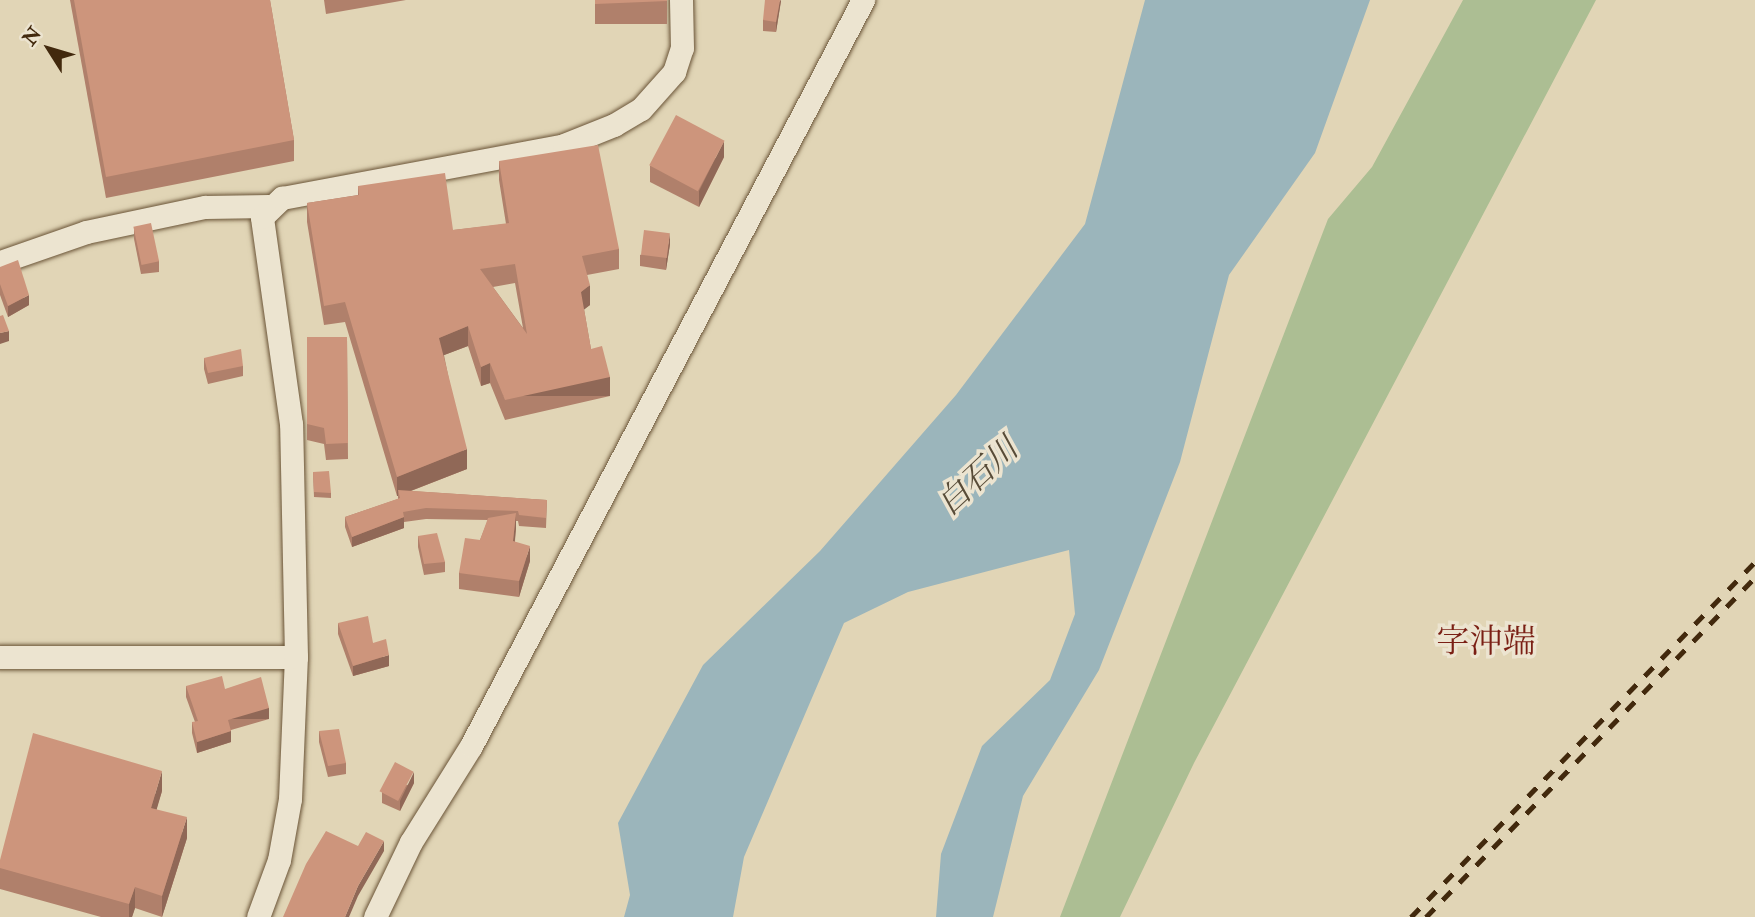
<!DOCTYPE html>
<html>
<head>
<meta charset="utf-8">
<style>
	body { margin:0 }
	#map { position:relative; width:1755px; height:917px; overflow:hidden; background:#e1d5b6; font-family:"IM FELL Double Pica","Noto Serif JP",serif }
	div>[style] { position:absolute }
	.green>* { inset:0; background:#acbe93 }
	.water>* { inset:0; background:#9bb5bb }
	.roads { filter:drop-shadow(0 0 2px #6a5437) drop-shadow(0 0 2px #6a5437) }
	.minor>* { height:23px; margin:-11.5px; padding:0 11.5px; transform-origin:11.5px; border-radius:11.5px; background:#ece4d0 }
	.rail>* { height:5px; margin-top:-2.5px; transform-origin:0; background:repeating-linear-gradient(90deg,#42290d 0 12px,transparent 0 24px) }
	.wall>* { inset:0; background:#b0806b; transform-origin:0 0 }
	.shaded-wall>* { inset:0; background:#906857; transform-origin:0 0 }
	.building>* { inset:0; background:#cd957c; transform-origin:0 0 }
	span { translate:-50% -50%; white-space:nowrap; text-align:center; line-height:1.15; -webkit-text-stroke:7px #ece4d0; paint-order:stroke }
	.water-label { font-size:32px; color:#584c38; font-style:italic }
	.quarter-label { font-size:33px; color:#7a1f14 }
	.north { position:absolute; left:14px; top:14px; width:70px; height:70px; -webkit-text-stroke:5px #ece4d0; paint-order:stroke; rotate:307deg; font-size:19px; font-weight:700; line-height:28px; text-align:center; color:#42290d }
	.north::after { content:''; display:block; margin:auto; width:24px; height:32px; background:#42290d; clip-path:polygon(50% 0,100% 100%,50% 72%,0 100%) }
</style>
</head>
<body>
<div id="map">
	<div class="green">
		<i style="clip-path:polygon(1463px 0,1596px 0,1194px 763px,1120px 917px,1060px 917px,1328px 219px,1372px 167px)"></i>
	</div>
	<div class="water">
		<i style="clip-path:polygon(1145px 0,1370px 0,1315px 153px,1229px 275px,1180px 462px,1099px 670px,1023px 796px,993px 917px,936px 917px,941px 854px,982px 746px,1050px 680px,1075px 614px,1069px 550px,908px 592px,844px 623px,744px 857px,733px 917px,624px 917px,630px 895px,618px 823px,703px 665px,820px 551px,956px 395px,1085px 224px)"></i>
	</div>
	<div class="roads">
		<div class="minor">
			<i style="left:0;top:262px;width:91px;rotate:-19.2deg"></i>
			<i style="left:86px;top:232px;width:122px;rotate:-11.9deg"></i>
			<i style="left:205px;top:207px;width:64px;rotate:-0.9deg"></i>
			<i style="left:0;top:657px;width:296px"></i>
			<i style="left:258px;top:917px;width:61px;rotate:-69.8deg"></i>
			<i style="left:279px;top:860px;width:62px;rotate:-79.8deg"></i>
			<i style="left:290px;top:799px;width:142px;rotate:-87.6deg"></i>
			<i style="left:296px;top:657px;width:233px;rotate:-91.2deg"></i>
			<i style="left:291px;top:424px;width:209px;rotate:-98deg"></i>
			<i style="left:262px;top:217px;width:28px;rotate:-44deg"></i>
			<i style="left:282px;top:198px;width:287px;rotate:-10.6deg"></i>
			<i style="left:564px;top:145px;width:54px;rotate:-21.8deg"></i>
			<i style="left:614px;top:125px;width:31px;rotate:-31deg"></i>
			<i style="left:641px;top:109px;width:50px;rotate:-48.3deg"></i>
			<i style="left:674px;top:72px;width:25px;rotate:-72deg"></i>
			<i style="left:682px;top:48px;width:48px;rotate:-91.2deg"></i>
			<i style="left:375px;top:917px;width:83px;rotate:-64.4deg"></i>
			<i style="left:411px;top:842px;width:113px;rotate:-58deg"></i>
			<i style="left:471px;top:746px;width:843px;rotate:-62.28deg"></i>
		</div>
	</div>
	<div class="rail">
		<i style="left:1411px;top:917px;width:494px;rotate:-45.9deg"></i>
		<i style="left:1426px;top:917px;width:472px;rotate:-45.9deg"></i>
	</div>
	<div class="wall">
		<i style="clip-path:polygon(70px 0,270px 0,294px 140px,294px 161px,106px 198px)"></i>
		<i style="clip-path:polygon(324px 0,406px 0,326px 14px)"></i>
		<i style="left:595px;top:0;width:72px;height:24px"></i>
		<i style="clip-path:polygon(781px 0,776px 32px,763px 31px,763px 20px)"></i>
		<i style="clip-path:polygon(724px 157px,699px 207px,650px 182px,650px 166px)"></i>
		<i style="clip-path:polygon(evenodd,499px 161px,619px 249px,619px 269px,587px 275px,590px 305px,584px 309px,591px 349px,610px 396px,505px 420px,490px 383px,481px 386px,468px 346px,444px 355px,467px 469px,411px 491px,547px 500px,546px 528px,519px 526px,518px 521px,516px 521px,515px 542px,530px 561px,519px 597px,459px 589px,459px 573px,480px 540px,488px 520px,426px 519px,404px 522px,404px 528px,352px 547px,345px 527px,345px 517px,398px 499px,398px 496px,397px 496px,345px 322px,324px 325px,307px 222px,307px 203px,358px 195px,358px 186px,453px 230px,506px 224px,499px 180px,499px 161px,515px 283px,523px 328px,493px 287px,515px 283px)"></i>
		<i style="clip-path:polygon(134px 228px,159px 261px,159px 272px,141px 274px,134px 239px)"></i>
		<i style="clip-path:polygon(670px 244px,666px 270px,640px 266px,640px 255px)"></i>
		<i style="clip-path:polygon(0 267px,29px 305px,8px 317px,0 295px)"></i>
		<i style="clip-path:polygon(307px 337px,347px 337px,348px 459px,326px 460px,324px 444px,307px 440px)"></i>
		<i style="clip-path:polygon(204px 358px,243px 366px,243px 376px,208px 384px,204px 369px)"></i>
		<i style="clip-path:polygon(313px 472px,331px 493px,331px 498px,314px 497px)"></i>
		<i style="clip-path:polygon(418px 536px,445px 562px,445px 572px,424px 575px,418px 547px)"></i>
		<i style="clip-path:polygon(338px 623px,373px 643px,389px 666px,353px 676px,338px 634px)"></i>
		<i style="clip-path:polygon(186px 686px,225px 689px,269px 719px,231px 730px,231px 742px,197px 753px,192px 733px,192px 722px,195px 722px,186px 697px)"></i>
		<i style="clip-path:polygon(319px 731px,346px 763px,346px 774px,328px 777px,319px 742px)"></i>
		<i style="clip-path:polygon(414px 783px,400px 811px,382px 803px,382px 792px)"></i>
		<i style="clip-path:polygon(162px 791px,156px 810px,187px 838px,162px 917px,135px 908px,132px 917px,101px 917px,0 889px,0 868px)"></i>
	</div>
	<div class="shaded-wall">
		<i style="clip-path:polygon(780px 0,781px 1px,776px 32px,776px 22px)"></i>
		<i style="clip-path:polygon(724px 141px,724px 157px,699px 207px,699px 191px)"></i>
		<i style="clip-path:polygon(670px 233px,670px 244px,666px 270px,666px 259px)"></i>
		<i style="clip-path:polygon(590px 285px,590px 305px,581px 312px,581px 292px)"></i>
		<i style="clip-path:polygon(29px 295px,29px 305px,8px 317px,8px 306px)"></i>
		<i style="clip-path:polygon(468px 326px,468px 346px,439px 357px,439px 338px)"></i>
		<i style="clip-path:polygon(9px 331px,9px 341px,0 344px,0 333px)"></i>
		<i style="clip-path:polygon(490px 363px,490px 383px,481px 386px,481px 367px)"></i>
		<i style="left:610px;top:377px;width:19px;height:107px;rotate:90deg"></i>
		<i style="clip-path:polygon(467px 449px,467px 469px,400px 495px,398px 490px,398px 496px,397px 496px,397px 477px)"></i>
		<i style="clip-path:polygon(516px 513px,516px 529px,513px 557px,513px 541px)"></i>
		<i style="clip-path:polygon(404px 517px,404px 528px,352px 547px,352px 537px)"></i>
		<i style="clip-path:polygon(530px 546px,530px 561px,519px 597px,519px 581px)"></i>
		<i style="clip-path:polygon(389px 655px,389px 666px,353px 676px,353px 666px)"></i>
		<i style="left:269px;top:708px;width:11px;height:43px;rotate:90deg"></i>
		<i style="clip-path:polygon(231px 731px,231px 742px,197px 753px,197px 742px)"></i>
		<i style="clip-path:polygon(162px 771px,162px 791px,151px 829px,151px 808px)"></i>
		<i style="clip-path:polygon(414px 772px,414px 783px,400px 811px,400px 801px)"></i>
		<i style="clip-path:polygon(187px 817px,187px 838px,162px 917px,162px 896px)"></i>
		<i style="clip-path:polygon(384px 841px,384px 851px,358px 896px,349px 917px,345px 917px,358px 886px)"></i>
		<i style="clip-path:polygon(135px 887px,135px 908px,132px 917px,129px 917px,129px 904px)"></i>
	</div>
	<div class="building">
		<i style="clip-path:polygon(74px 0,270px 0,294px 140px,106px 177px)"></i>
		<i style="clip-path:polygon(595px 0,667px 0,667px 1px,595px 4px)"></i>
		<i style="clip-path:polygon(765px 0,780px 0,776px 22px,763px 20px)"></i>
		<i style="left:676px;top:115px;width:55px;height:57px;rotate:28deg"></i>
		<i style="clip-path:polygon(evenodd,598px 145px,619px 249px,582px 256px,590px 285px,581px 292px,591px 349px,602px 346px,610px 377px,505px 400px,490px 363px,481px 367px,468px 326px,439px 338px,467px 449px,397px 477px,345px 302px,324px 306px,307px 203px,359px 195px,358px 186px,445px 173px,453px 230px,509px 223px,499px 161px,598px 145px,515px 264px,527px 334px,480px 269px,515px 264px)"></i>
		<i style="left:151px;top:223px;width:39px;height:18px;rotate:78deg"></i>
		<i style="left:644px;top:230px;width:26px;height:25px;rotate:7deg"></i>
		<i style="clip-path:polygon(18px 260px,29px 295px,8px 306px,0 284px,0 267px)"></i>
		<i style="clip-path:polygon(3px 315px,9px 331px,0 333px,0 316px)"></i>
		<i style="clip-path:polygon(307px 337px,347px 337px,348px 443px,326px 444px,324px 428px,307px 424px)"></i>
		<i style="clip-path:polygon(241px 349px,243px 366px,208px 373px,204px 358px)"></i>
		<i style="clip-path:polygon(329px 471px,331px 493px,314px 492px,313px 472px)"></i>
		<i style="clip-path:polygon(398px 490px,547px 500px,546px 518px,519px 515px,518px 511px,426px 508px,403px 512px,404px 517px,352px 537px,345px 517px,400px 498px)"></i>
		<i style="clip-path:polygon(516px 513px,513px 541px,530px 546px,519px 581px,459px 573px,465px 538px,480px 540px,488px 518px)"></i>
		<i style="clip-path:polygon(437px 533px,445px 562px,424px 564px,418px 536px)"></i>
		<i style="clip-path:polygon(368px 616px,373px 643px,386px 639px,389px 655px,353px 666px,338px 623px)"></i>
		<i style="clip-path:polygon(222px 676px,225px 689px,261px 677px,269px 708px,228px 720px,231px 731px,197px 742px,192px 722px,198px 721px,186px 686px)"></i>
		<i style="clip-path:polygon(339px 729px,346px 763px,328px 766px,319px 731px)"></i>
		<i style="clip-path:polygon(33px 733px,162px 771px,151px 808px,187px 817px,162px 896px,135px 887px,129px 904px,0 868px,0 860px)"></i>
		<i style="left:395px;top:762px;width:21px;height:33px;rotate:28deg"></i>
		<i style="clip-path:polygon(326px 831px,358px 846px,366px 832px,384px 841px,358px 886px,345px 917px,283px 917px,306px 864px)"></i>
	</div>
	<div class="water-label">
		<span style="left:978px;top:477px;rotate:-43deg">白石川</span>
	</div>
	<div class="quarter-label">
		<span style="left:1486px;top:642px">字沖端</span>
	</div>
	<div class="north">N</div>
</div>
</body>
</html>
